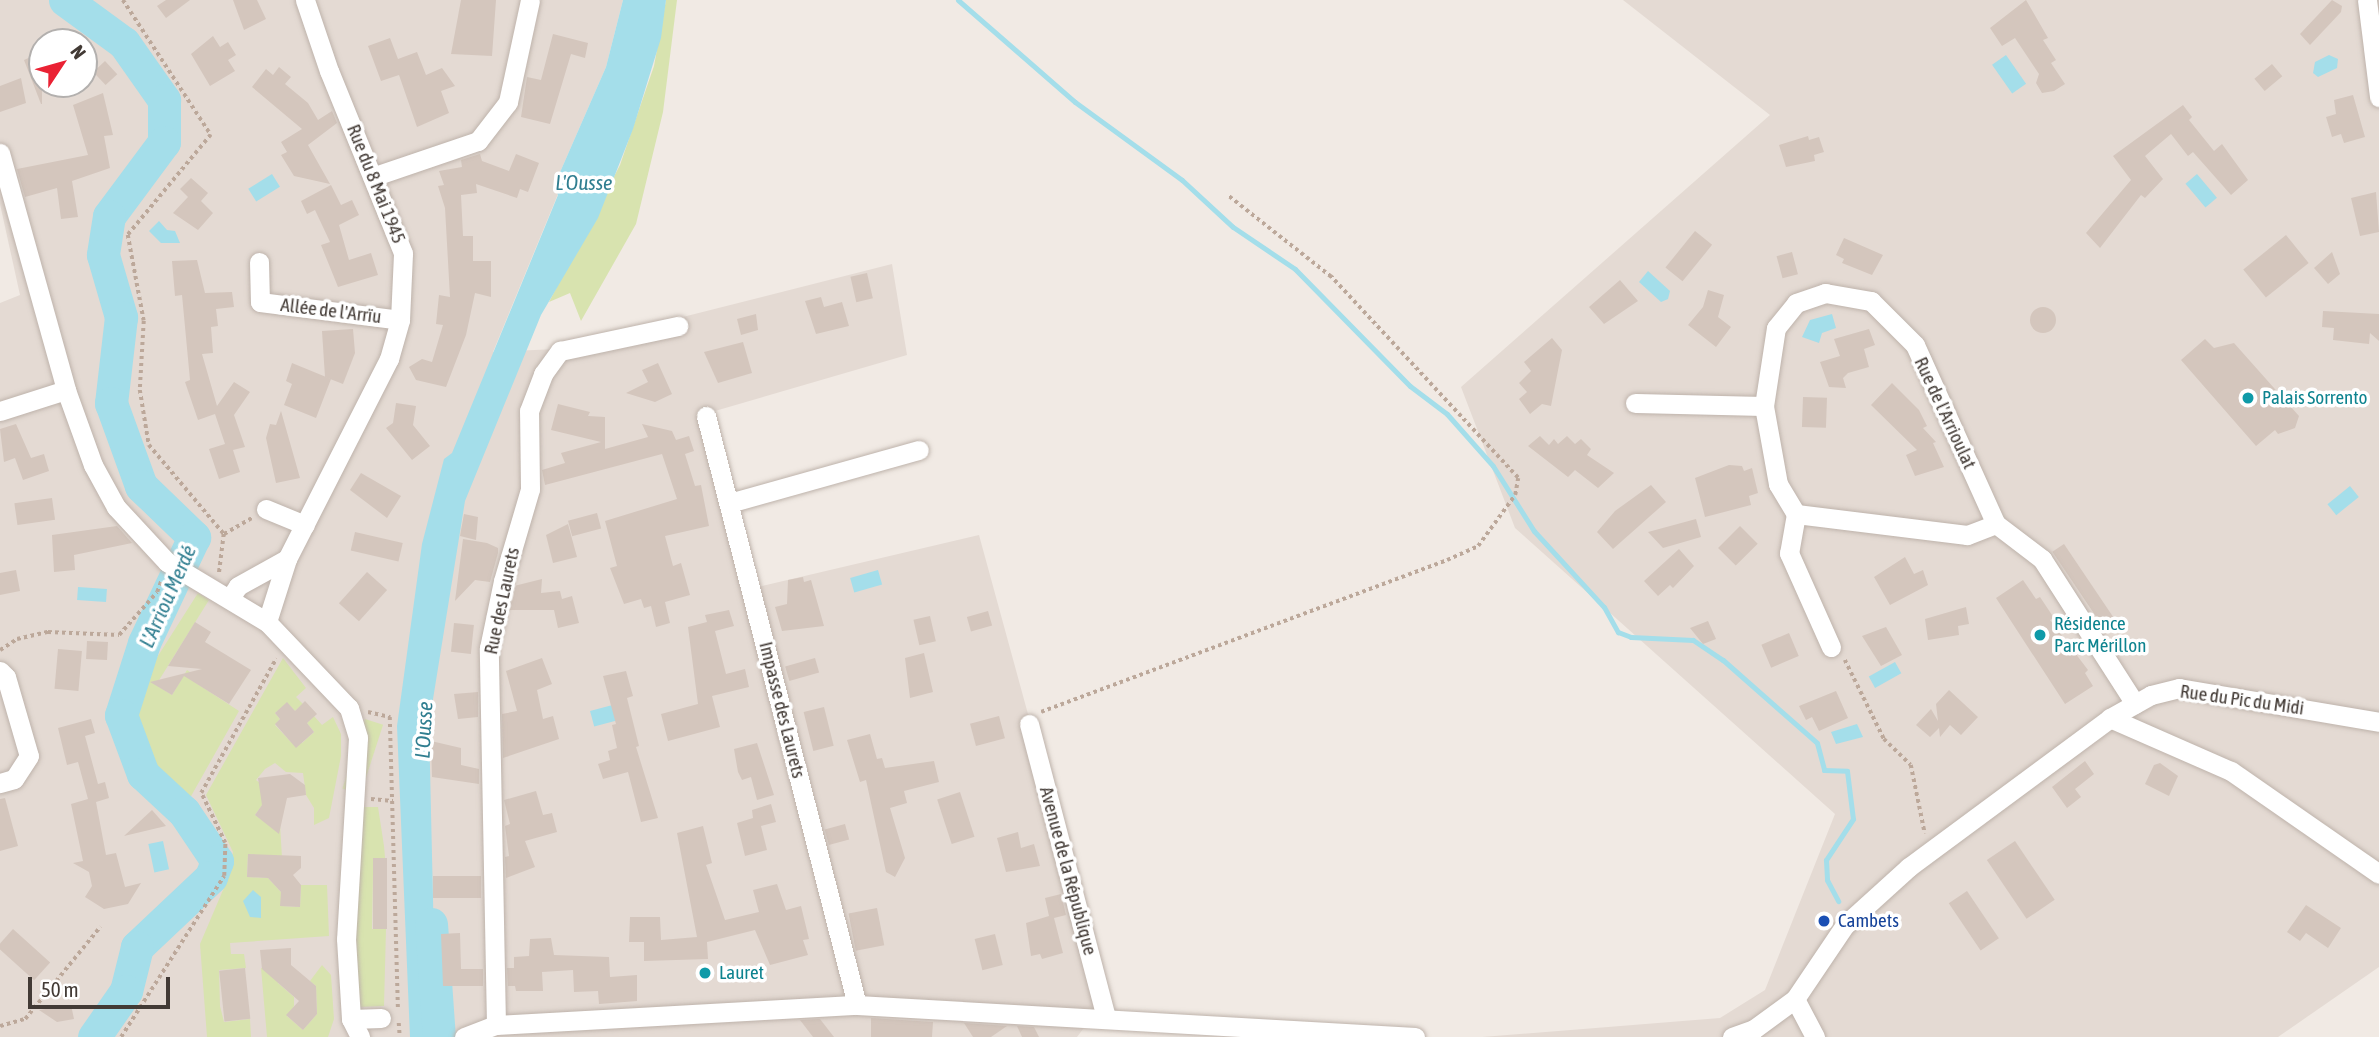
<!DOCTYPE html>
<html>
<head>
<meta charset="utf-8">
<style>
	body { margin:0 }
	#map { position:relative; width:2379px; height:1037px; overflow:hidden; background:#f1eae4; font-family:"Asap Condensed",sans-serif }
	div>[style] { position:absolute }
	.residential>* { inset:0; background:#e4dad3 }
	.green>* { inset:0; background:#d8e3af; transform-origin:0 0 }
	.water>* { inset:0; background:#a4deea; transform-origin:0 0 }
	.stream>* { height:5px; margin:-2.5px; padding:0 2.5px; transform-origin:2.5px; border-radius:2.5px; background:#a4deea }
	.river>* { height:33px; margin:-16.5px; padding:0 16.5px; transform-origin:16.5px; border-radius:16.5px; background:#a4deea }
	.building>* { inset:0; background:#d4c6bd; transform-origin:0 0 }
	.round { border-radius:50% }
	.path>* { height:3.5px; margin-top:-1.75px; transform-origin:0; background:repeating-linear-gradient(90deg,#bca89a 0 3.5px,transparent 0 7px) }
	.roads { filter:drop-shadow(0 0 2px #beb3ab) drop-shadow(0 0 2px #beb3ab) }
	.minor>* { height:19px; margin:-9.5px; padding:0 9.5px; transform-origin:9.5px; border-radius:9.5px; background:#fff }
	.dots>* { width:19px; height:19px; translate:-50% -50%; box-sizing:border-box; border:4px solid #fff; border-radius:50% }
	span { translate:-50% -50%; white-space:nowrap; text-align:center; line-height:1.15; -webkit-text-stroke:7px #fff; paint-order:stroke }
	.street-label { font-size:19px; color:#423a35 }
	.culture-label { font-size:19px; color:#0d838f }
	.left { translate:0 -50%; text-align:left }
	.transit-label { font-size:19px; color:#164399 }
	.water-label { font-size:21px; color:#307e90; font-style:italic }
	.north { position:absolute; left:28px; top:28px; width:70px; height:70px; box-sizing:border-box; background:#fff; border:2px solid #b3b0ae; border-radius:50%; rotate:54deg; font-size:19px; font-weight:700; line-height:28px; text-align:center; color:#423a35 }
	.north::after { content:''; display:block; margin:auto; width:24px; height:32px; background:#ea2234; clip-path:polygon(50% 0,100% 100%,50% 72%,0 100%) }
	.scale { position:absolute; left:28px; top:977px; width:142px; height:32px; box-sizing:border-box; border:4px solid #423a35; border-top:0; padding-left:9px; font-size:21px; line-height:24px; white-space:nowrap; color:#423a35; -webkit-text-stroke:5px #fff; paint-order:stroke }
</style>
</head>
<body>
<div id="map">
	<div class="residential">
		<i style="clip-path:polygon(evenodd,0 0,623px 0,606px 67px,554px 186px,558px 194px,493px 352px,556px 349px,892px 264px,907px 355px,715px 411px,758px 587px,979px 535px,1106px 999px,1077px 1037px,0 1037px,0 303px,20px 295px,0 204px,0 0,42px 42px,84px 42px,84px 84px,42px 84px,42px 42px)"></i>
		<i style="clip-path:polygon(1623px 0,2379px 0,2379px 967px,2278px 1037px,1482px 1037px,1720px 1018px,1765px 990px,1835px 814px,1515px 528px,1461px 387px,1770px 115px)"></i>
	</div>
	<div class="green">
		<i style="clip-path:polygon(666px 0,677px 0,663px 112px,636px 224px,581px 321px,570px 293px,549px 302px,620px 165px,654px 66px)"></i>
		<i style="clip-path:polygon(198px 593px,209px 600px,156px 685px,172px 695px,187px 670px,202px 680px,199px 685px,239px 711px,190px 798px,149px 760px,137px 716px,142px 681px)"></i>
		<i style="clip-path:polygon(283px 658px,306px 688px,296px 697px,303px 704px,295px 711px,287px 703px,275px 713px,280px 719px,275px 725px,291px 742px,297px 737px,302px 743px,314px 732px,307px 723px,314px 716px,322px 725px,333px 717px,341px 734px,341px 756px,329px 818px,314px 825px,314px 808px,306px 795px,303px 773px,286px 772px,275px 763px,265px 769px,256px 780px,268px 789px,265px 801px,255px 815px,266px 823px,280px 824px,282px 858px,248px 854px,247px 877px,268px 878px,281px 892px,281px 906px,300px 907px,301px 885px,327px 885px,329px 936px,230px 943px,231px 954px,244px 954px,246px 968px,219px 970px,220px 1006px,224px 1022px,250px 1019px,251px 1037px,207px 1037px,200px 944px,226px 883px,233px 852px,206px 795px)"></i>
		<i style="left:365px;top:719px;width:19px;height:73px;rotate:18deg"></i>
		<i style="clip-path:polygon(362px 807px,378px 807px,384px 846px,387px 880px,373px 873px,372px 929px,386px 929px,384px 1006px,359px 1007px,355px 911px)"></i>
		<i style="clip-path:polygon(322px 965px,331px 975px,334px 1019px,328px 1037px,267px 1037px,261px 968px,274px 967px,281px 979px,278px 983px,294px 997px,294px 1006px,287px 1016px,303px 1030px,317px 1014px,316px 986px,310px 981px)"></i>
	</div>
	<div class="water">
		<i style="clip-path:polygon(623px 0,666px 0,661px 38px,633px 129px,598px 218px,541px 315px,465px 501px,429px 724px,435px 986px,454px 1029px,438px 1037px,410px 1037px,397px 726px,422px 544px,444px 459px,452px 453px,558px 195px,554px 186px,606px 67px)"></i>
		<i style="left:2006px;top:55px;width:35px;height:17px;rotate:55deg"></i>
		<i style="clip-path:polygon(2329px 55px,2338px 59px,2337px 68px,2318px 77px,2313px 73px,2315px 62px)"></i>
		<i style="left:272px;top:174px;width:15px;height:28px;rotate:58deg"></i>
		<i style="left:2197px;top:174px;width:31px;height:15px;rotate:50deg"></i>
		<i style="clip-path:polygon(159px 221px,167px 230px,175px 231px,180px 243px,161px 243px,149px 231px)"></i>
		<i style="clip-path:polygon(1648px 271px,1670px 291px,1668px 299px,1661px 302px,1639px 282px)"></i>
		<i style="clip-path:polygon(1832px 314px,1836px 328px,1822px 333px,1819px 343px,1802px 337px,1810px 320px)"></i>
		<i style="left:2350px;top:486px;width:14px;height:29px;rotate:51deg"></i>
		<i style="left:878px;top:570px;width:15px;height:29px;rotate:74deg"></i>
		<i style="left:78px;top:587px;width:29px;height:13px;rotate:4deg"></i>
		<i style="left:1895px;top:662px;width:13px;height:30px;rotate:61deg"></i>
		<i style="left:620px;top:703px;width:16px;height:31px;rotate:75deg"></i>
		<i style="clip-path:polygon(1857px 724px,1863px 737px,1836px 744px,1831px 732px)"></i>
		<i style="left:163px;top:841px;width:29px;height:15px;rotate:78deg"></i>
		<i style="clip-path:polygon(253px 890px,261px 897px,261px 918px,250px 917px,243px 901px)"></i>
	</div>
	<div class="stream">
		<i style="left:958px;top:0;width:155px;rotate:41.1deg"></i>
		<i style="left:1075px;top:102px;width:132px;rotate:36.1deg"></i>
		<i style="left:1182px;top:180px;width:69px;rotate:42.7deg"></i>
		<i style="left:1233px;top:227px;width:75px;rotate:34.1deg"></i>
		<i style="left:1295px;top:269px;width:164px;rotate:45.5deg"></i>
		<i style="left:1410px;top:386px;width:46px;rotate:37.1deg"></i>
		<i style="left:1447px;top:414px;width:69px;rotate:48.5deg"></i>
		<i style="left:1493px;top:466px;width:77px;rotate:57.8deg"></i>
		<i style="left:1534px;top:531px;width:103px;rotate:47.4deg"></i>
		<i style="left:1604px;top:607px;width:29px;rotate:61deg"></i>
		<i style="left:1618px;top:632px;width:14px;rotate:21deg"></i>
		<i style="left:1631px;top:637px;width:62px;rotate:2.8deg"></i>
		<i style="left:1693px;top:640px;width:36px;rotate:34deg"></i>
		<i style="left:1723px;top:660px;width:125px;rotate:41.4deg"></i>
		<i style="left:1817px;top:743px;width:28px;rotate:75deg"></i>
		<i style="left:1824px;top:770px;width:23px;rotate:2deg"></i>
		<i style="left:1847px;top:771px;width:48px;rotate:82.9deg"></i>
		<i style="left:1853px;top:819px;width:49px;rotate:123.4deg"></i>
		<i style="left:1826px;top:860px;width:20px;rotate:87deg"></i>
		<i style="left:1827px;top:880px;width:24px;rotate:62deg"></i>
	</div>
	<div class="river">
		<i style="left:65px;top:0;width:73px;rotate:36.1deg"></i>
		<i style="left:124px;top:43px;width:70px;rotate:54.9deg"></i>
		<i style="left:164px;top:100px;width:42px;rotate:90deg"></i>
		<i style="left:164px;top:142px;width:92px;rotate:126.6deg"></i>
		<i style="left:109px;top:216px;width:39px;rotate:99deg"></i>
		<i style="left:103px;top:255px;width:65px;rotate:73.8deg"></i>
		<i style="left:121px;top:317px;width:87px;rotate:96.6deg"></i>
		<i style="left:111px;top:403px;width:88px;rotate:70.1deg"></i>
		<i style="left:141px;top:486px;width:74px;rotate:43.9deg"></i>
		<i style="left:194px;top:537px;width:117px;rotate:115.3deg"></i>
		<i style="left:144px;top:643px;width:76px;rotate:107.7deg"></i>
		<i style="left:121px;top:715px;width:63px;rotate:69.6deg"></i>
		<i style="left:143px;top:774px;width:56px;rotate:42.8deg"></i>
		<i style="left:184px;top:812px;width:59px;rotate:56deg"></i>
		<i style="left:217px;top:861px;width:17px;rotate:111deg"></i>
		<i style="left:211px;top:877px;width:102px;rotate:136.6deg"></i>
		<i style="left:137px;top:947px;width:45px;rotate:104deg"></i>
		<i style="left:126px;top:991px;width:56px;rotate:124.8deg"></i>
		<i style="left:431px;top:924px;width:113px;rotate:86deg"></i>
	</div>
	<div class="building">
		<i style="clip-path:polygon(166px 0,190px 0,166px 18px,157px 6px)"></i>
		<i style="clip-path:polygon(233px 0,257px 0,266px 19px,244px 30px)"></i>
		<i style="clip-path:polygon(461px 0,496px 0,492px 56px,451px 54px)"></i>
		<i style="clip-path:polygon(2026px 0,2048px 38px,2043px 40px,2056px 60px,2051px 63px,2065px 84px,2054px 91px,2042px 93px,2036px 83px,2039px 74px,2015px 38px,2002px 46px,1990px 28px)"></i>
		<i style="clip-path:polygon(2332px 0,2342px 6px,2341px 12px,2310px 45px,2300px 34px)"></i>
		<i style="clip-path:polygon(553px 34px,588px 43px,585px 58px,571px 54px,550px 124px,521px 117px,527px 77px,541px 80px)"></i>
		<i style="clip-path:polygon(213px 36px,220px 47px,228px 42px,236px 55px,228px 60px,235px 71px,210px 86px,191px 54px)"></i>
		<i style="clip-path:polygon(390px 38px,398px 59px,417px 52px,426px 75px,442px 68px,455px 86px,441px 91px,449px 113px,417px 127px,399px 75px,381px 81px,368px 46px)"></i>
		<i style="clip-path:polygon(42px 52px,42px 104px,41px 104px,24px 60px)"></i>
		<i style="left:105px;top:61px;width:18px;height:16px;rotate:47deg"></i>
		<i style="left:2272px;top:64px;width:16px;height:23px;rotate:50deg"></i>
		<i style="clip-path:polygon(279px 67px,291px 77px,285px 84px,308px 103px,318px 120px,332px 111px,337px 123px,308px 145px,330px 184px,294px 176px,281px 155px,287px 152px,281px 142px,302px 129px,252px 87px,266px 69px,273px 75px)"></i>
		<i style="clip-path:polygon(21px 78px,26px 103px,0 112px,0 86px)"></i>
		<i style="clip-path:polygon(103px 93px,113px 135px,104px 136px,110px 168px,72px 181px,78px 217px,61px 219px,57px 188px,25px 197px,17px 169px,88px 155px,73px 105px)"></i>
		<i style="clip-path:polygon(2353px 95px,2365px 137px,2344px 143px,2341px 134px,2332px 137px,2326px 117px,2336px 114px,2334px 100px)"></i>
		<i style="clip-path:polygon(2183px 105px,2192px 117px,2189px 120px,2214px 151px,2222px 144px,2248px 180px,2231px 195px,2193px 152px,2188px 156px,2171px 134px,2145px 156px,2163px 179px,2145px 198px,2141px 195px,2100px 248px,2086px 233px,2131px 180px,2113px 156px)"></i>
		<i style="clip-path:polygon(1808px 136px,1809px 140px,1819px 137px,1824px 152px,1814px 155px,1815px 161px,1786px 167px,1779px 145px)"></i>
		<i style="clip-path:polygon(480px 154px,482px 161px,509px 171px,516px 154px,539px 163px,528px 192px,520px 189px,517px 198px,476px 184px,477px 193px,461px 195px,463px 236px,473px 236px,473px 261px,491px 261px,491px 297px,475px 293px,466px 335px,446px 387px,416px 380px,409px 367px,422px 359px,432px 362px,443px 325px,436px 324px,439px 295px,450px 297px,445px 208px,438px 186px,444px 185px,439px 171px,462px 167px,461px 160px)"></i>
		<i style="clip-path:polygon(191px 178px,208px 193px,201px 201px,213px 213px,198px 230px,173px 213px,188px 197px,180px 189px)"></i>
		<i style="clip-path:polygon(331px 185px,341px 205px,352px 200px,359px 215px,339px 225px,349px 260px,371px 253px,378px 275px,338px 287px,321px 245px,330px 242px,315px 210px,307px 214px,301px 201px)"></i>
		<i style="clip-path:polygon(2376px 192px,2379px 232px,2360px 236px,2351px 198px)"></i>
		<i style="left:1695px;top:231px;width:22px;height:47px;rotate:39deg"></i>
		<i style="left:2286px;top:235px;width:36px;height:55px;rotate:51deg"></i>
		<i style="clip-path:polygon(1844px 238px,1883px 255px,1872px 275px,1842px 263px,1844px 259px,1836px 255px)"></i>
		<i style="left:1792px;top:252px;width:23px;height:16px;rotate:75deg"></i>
		<i style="clip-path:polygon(2332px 252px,2340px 274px,2328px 284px,2314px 268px)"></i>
		<i style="clip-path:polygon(197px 260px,205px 293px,232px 292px,234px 307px,216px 309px,218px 326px,211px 327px,213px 353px,202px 354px,217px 406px,234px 382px,250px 392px,234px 415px,245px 447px,233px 450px,240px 472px,219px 479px,209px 449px,225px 444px,215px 414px,198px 420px,185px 382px,190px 380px,182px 295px,175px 296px,172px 261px)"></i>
		<i style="left:867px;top:273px;width:26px;height:17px;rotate:77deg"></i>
		<i style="clip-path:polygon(1620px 280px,1638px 301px,1604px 324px,1589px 307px)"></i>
		<i style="clip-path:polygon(1708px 290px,1724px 295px,1718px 317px,1731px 327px,1716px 347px,1688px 325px,1703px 307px)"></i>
		<i style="clip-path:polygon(821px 297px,824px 307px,842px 302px,849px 326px,816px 334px,805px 301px)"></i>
		<i class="round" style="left:2030px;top:307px;width:26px;height:26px"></i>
		<i style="clip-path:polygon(2323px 311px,2379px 314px,2379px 341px,2370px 333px,2369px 344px,2333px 340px,2334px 328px,2322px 327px)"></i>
		<i style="clip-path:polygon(756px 314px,758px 330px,741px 335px,737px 319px)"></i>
		<i style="clip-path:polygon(353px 329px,355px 353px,343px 384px,325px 377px,322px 331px)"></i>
		<i style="clip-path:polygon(1869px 329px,1875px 345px,1864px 349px,1869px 367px,1848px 373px,1843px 378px,1846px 388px,1829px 387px,1820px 362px,1840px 356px,1834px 339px)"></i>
		<i style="clip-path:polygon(1552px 338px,1562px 350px,1551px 406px,1542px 404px,1530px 414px,1519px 399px,1527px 392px,1519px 383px,1531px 371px,1524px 362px)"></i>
		<i style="clip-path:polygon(2205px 339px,2214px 348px,2234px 343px,2299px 416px,2295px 428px,2278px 434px,2275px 430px,2256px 446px,2181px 360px)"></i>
		<i style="clip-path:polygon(743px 342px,752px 373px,718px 383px,704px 352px)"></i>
		<i style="clip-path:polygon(292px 363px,331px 379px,316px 418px,284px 405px,292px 384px,286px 381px)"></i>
		<i style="clip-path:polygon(658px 363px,672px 394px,655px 402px,626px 393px,648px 382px,642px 370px)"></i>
		<i style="clip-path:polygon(1892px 383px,1919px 410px,1927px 426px,1923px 428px,1936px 442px,1933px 443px,1944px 467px,1915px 476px,1906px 455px,1917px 450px,1871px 405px)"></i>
		<i style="left:1803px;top:397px;width:24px;height:30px;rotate:2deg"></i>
		<i style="clip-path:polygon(396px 403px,416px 406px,413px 425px,430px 446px,412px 460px,386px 428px,393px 423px)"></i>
		<i style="clip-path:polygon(558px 404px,590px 412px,588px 416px,605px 417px,605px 449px,648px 437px,642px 424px,672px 431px,676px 440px,689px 436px,694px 451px,685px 454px,695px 486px,701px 485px,709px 526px,665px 536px,673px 566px,681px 563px,690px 595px,665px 602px,670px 623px,656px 627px,651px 606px,644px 608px,641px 599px,624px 604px,610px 568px,617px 566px,605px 521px,677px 499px,662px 454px,545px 485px,542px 470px,565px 463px,561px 453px,601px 442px,551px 430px)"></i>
		<i style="clip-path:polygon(281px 411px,300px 478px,276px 483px,266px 438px,270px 424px,276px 425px)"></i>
		<i style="clip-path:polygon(16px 424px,31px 458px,44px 454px,49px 471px,23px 480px,15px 458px,4px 462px,0 429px)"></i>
		<i style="clip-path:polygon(1540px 436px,1549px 445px,1554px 439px,1558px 444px,1567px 436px,1575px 444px,1581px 439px,1591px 449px,1587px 455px,1614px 473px,1598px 488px,1575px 470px,1568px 477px,1528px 446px)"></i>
		<i style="clip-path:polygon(1729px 465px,1742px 466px,1744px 471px,1752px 468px,1758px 493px,1749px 496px,1751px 505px,1705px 517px,1695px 478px)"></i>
		<i style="clip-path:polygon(361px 473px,401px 496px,387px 518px,350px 490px)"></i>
		<i style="clip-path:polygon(1651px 485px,1666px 502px,1613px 549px,1597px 532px,1615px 511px)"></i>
		<i style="left:52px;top:498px;width:22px;height:38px;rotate:82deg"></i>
		<i style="left:597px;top:513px;width:16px;height:30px;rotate:75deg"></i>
		<i style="clip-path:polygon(464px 514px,478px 517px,476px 540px,460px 536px)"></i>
		<i style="clip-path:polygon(1696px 519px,1701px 537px,1663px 548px,1648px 532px)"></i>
		<i style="clip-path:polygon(568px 524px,577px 557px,553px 563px,546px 535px)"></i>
		<i style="clip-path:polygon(117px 526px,132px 543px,74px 555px,75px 570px,54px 572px,52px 535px)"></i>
		<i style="left:1740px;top:526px;width:25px;height:31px;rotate:45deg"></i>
		<i style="left:355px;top:532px;width:49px;height:19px;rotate:13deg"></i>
		<i style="clip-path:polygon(463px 539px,487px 543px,498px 548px,498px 553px,490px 582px,475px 580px,455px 601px)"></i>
		<i style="left:2064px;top:544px;width:97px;height:14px;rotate:56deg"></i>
		<i style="clip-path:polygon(1679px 549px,1694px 566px,1673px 588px,1670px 585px,1658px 596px,1644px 581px)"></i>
		<i style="clip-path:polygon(1905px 557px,1914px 574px,1923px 570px,1928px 585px,1890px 605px,1874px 577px)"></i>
		<i style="clip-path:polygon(16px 570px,20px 591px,0 595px,0 573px)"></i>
		<i style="left:367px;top:572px;width:27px;height:42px;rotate:42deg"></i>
		<i style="clip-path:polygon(803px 577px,804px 582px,811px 580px,824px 626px,782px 631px,775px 607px,787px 604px,788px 580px)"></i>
		<i style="clip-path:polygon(542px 579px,541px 593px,560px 591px,562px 599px,572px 596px,579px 623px,558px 628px,554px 610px,510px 610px,514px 586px)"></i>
		<i style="clip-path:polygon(2023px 580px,2036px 599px,2040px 597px,2054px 618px,2050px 620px,2088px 670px,2085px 673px,2093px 686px,2065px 704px,1996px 598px)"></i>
		<i style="clip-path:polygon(1966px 607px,1969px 624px,1958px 626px,1959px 635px,1928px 640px,1925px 619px)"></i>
		<i style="clip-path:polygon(729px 610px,734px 626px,715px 631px,726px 674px,745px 669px,749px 687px,712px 696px,720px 727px,668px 741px,661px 714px,698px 704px,688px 627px,707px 622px,705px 615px)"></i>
		<i style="left:988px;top:611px;width:15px;height:22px;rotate:74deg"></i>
		<i style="left:930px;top:616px;width:26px;height:17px;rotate:77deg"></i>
		<i style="clip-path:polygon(1708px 621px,1716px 639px,1703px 644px,1690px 628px)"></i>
		<i style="clip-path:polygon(195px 622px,211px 632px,205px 642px,251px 670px,229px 704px,184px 676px,172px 695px,150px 682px,202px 669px,168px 666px)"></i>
		<i style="left:454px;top:623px;width:20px;height:29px;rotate:6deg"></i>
		<i style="clip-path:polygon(1886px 627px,1902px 655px,1881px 666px,1862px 636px)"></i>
		<i style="left:1789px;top:633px;width:25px;height:30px;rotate:67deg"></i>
		<i style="left:87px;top:641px;width:21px;height:18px;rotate:3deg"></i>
		<i style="left:58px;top:649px;width:24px;height:40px;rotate:5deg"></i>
		<i style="clip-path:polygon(924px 653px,933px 692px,910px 698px,905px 658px)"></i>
		<i style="clip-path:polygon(542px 658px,552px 684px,537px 690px,543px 719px,553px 716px,559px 739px,503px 758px,502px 714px,517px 711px,506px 671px)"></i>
		<i style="left:815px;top:658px;width:15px;height:31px;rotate:74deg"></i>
		<i style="clip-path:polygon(626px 671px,633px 696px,627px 698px,639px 746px,636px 747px,658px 818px,641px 822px,628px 772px,603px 779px,598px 764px,610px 760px,608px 751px,617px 748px,612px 725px,616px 724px,603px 676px)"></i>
		<i style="clip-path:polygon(1949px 690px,1978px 717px,1961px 735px,1950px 725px,1940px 737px,1939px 728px,1930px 737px,1916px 725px,1931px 709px,1938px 721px,1936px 704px)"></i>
		<i style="clip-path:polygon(1836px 691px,1848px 718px,1819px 731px,1812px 717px,1806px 720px,1799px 706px)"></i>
		<i style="clip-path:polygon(478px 692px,478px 717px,458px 719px,454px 694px)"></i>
		<i style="clip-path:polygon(305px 701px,317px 714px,307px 723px,314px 732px,296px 748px,275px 724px,280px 719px,275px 713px,287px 702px,295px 711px)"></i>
		<i style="left:824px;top:707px;width:40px;height:21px;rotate:76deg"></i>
		<i style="left:999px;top:716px;width:23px;height:30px;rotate:75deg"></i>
		<i style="clip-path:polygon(91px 719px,95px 733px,85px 736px,98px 784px,105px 782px,109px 798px,96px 802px,106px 855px,116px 853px,125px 887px,141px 883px,128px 904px,104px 909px,85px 897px,92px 886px,89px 872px,73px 863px,83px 861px,71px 804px,88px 799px,78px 762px,67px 765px,58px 728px)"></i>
		<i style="clip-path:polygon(870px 734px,877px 759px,882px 758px,885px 768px,934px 761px,939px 782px,904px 791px,907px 803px,890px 808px,905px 858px,895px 877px,886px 872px,866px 780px,860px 782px,847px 740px)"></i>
		<i style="clip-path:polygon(431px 741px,461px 748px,461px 765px,479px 769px,479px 784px,432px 777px)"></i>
		<i style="clip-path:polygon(757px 743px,774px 795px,757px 800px,751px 777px,742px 780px,738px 772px,734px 749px)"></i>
		<i style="clip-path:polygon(2085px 761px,2094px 774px,2075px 789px,2081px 797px,2067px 808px,2052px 787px)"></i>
		<i style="clip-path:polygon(2160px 763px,2178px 776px,2169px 796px,2145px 784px,2154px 765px)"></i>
		<i style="clip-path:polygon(290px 774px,305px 785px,306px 795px,287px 798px,279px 834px,255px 815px,262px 805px,258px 778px)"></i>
		<i style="clip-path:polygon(536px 791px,543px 815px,552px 813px,557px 832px,525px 841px,535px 867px,506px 878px,505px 857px,509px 856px,505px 826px,510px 824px,504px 800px)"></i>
		<i style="left:960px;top:792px;width:47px;height:24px;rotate:72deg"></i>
		<i style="clip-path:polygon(5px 798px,18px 846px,0 851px,0 799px)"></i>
		<i style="clip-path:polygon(771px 804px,776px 822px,761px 826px,767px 850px,745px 856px,737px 823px,753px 818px,752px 810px)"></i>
		<i style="clip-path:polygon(152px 810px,166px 826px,124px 836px)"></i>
		<i style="left:845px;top:824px;width:16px;height:21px;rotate:75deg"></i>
		<i style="clip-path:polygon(703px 826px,712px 863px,706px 865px,725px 920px,759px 912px,753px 890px,777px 884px,786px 910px,801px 906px,809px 939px,803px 940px,808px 955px,770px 965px,755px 930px,707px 942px,708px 959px,644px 961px,644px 942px,629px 942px,630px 917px,660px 917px,661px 940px,697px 937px,677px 833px)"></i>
		<i style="clip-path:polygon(1018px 832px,1021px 848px,1034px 844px,1040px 866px,1006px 872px,997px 838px)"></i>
		<i style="left:2015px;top:841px;width:71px;height:34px;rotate:56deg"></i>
		<i style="clip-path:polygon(248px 854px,301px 856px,301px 868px,293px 875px,301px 885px,300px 907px,280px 906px,281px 892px,268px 878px,247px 877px)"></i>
		<i style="left:373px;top:858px;width:14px;height:71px"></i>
		<i style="left:481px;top:876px;width:22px;height:48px;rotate:90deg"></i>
		<i style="left:1967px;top:891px;width:57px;height:22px;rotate:56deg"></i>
		<i style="clip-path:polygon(1061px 894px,1066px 915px,1054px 918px,1063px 953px,1042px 959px,1040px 954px,1031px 956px,1026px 923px,1049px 916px,1045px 898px)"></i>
		<i style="clip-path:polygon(2306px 905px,2341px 928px,2328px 948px,2306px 933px,2300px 941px,2287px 932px)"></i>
		<i style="left:877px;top:908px;width:38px;height:29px;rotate:79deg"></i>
		<i style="left:13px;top:929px;width:50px;height:24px;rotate:42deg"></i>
		<i style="clip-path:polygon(460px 933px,461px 969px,483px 969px,483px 986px,443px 986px,441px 934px)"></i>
		<i style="left:995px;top:934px;width:32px;height:21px;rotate:76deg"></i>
		<i style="clip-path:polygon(551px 938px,554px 955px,609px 957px,610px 977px,637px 975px,637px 1001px,599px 1004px,598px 991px,574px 992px,573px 970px,542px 972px,543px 991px,516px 991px,515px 986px,508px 986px,507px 968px,514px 968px,514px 957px,529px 956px,530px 939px)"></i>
		<i style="clip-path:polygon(291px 948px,291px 965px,316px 986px,317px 1014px,303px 1030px,286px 1015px,299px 1001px,262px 969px,260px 950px)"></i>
		<i style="left:245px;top:968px;width:51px;height:26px;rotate:84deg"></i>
		<i style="clip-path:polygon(71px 1005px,74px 1019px,57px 1022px,39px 1010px)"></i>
		<i style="clip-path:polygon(871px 1018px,933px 1022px,932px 1037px,871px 1037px)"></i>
		<i style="clip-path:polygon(820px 1019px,834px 1037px,813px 1037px,800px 1020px)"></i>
		<i style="clip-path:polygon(964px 1023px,1007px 1026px,991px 1037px,973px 1037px)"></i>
		<i style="clip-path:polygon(1017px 1026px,1034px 1027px,1039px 1037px,1022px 1037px)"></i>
	</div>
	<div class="path">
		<i style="left:123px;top:0;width:161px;rotate:56.9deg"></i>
		<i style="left:211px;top:135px;width:130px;rotate:129.7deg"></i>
		<i style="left:128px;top:235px;width:87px;rotate:79.5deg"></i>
		<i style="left:144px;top:321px;width:69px;rotate:93.3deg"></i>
		<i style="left:140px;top:390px;width:56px;rotate:80.7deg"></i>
		<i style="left:149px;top:445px;width:116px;rotate:49.9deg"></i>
		<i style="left:224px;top:534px;width:39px;rotate:97deg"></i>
		<i style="left:224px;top:534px;width:32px;rotate:-30deg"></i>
		<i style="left:0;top:650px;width:20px;rotate:-33deg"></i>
		<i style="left:17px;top:639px;width:32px;rotate:-13deg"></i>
		<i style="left:48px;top:632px;width:71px;rotate:2.4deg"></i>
		<i style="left:119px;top:635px;width:57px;rotate:-48.5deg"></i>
		<i style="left:157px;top:592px;width:12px;rotate:-70deg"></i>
		<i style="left:1845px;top:660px;width:88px;rotate:63.7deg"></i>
		<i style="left:1884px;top:739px;width:37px;rotate:44deg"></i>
		<i style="left:1911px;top:765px;width:70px;rotate:78.5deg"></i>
		<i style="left:368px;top:712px;width:23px;rotate:13deg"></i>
		<i style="left:390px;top:717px;width:291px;rotate:88.4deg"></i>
		<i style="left:1041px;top:712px;width:434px;rotate:-20.5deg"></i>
		<i style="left:1447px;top:560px;width:34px;rotate:-24deg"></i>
		<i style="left:1478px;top:546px;width:63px;rotate:-54deg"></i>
		<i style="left:1515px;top:495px;width:17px;rotate:-80deg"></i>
		<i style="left:1518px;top:478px;width:275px;rotate:-132.9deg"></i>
		<i style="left:1331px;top:277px;width:131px;rotate:-141.8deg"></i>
		<i style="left:371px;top:799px;width:22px;rotate:5deg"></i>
		<i style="left:399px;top:1023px;width:14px;rotate:86deg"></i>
		<i style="left:0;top:1026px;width:26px;rotate:-16deg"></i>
		<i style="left:25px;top:1019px;width:119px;rotate:-50.8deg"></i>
		<i style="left:121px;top:1037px;width:191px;rotate:-57.4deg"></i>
		<i style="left:224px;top:876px;width:33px;rotate:-88deg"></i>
		<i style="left:225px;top:843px;width:55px;rotate:-115.6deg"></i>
		<i style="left:201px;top:793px;width:154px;rotate:-60.8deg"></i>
	</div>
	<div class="roads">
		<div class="minor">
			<i style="left:2367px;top:0;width:98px;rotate:82.9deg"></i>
			<i style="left:0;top:153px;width:246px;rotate:74.4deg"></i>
			<i style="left:66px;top:390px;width:80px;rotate:70.2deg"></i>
			<i style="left:93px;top:465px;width:48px;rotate:61.3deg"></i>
			<i style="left:116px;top:507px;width:75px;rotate:47.2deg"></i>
			<i style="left:167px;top:562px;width:117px;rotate:31deg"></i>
			<i style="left:267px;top:622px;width:119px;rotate:46.4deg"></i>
			<i style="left:349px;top:708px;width:31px;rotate:73deg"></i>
			<i style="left:358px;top:738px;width:201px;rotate:93.4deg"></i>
			<i style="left:346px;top:939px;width:80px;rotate:86.4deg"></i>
			<i style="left:351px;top:1019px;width:20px;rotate:63deg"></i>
			<i style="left:375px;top:176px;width:109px;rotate:-18.8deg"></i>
			<i style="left:478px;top:141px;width:49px;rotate:-52.4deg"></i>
			<i style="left:508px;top:102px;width:104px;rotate:-77.8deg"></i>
			<i style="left:259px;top:262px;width:40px;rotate:88.6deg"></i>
			<i style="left:260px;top:302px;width:141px;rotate:7.3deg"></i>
			<i style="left:1635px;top:403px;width:129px;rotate:1.3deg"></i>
			<i style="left:0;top:411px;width:69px;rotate:-17.7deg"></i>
			<i style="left:706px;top:416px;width:608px;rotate:75.62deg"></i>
			<i style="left:729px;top:503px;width:197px;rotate:-15.6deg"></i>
			<i style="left:266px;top:509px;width:42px;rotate:22.3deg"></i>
			<i style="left:1796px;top:514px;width:40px;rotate:100deg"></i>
			<i style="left:1789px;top:553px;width:103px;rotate:65.9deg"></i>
			<i style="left:1996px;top:524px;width:31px;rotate:159deg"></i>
			<i style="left:1967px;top:535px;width:172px;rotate:-173deg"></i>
			<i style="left:1796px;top:514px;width:35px;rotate:-121deg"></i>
			<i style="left:1778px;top:484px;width:79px;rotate:-100.2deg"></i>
			<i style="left:1764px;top:406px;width:79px;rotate:-81.3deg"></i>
			<i style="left:1776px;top:328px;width:32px;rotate:-51deg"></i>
			<i style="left:1796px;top:303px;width:31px;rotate:-19deg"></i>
			<i style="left:1825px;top:293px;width:47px;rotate:9.9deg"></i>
			<i style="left:1871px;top:301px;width:62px;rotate:45deg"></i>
			<i style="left:1915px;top:345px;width:196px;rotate:65.7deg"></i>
			<i style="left:1996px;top:524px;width:58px;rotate:37.3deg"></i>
			<i style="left:2042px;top:559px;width:172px;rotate:57.3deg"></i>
			<i style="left:230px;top:598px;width:14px;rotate:-56deg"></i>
			<i style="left:238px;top:586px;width:56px;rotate:-28.9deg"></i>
			<i style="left:267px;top:622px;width:66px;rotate:-72.4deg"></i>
			<i style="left:287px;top:559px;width:225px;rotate:-63deg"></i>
			<i style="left:389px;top:359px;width:41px;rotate:-74.2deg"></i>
			<i style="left:400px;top:320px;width:67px;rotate:-87.4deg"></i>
			<i style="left:403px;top:253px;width:196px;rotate:-112.1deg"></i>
			<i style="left:329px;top:71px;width:75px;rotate:-108.7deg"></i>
			<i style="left:0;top:671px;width:8px;rotate:45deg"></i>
			<i style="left:6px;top:677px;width:82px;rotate:73.8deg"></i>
			<i style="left:29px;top:756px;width:27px;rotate:123deg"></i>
			<i style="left:14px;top:779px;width:15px;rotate:164deg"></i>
			<i style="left:2110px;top:718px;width:132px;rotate:23.7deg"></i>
			<i style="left:2231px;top:771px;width:180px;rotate:34.8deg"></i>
			<i style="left:1029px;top:724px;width:304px;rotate:75.3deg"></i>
			<i style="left:1795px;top:999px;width:43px;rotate:62.2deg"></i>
			<i style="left:351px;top:1019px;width:30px;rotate:-2deg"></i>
			<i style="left:496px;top:1025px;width:377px;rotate:-91.1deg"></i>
			<i style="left:489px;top:648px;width:68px;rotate:-78.2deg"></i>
			<i style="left:503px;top:581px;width:96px;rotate:-73.6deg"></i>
			<i style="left:530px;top:489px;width:78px;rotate:-90.7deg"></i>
			<i style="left:529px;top:411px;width:40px;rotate:-69deg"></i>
			<i style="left:543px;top:374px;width:29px;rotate:-54deg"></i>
			<i style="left:560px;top:351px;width:121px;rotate:-12deg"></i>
			<i style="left:464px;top:1037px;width:34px;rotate:-21deg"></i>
			<i style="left:496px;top:1025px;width:362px;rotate:-3.2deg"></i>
			<i style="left:857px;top:1005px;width:559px;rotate:3.28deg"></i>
			<i style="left:1732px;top:1037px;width:23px;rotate:-20deg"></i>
			<i style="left:1754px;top:1029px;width:51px;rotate:-36.2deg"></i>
			<i style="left:1795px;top:999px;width:89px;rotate:-56deg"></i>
			<i style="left:1845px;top:925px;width:86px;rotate:-42.2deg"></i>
			<i style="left:1909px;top:867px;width:250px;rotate:-36.5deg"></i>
			<i style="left:2110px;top:718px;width:47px;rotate:-29.3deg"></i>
			<i style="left:2151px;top:695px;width:29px;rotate:-14deg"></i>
			<i style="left:2179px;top:688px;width:203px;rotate:9.6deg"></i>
		</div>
	</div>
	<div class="dots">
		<i style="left:2248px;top:398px;background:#0f9aa8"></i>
		<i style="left:2040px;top:635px;background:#0f9aa8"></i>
		<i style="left:1824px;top:921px;background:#1a4fb4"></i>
		<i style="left:705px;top:973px;background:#0f9aa8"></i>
	</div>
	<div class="street-label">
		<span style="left:376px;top:184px;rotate:68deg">Rue du 8 Mai 1945</span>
		<span style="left:331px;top:311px;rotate:7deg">Allée de l'Arrïu</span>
		<span style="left:1945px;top:413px;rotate:65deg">Rue de l'Arrioulat</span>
		<span style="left:502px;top:601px;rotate:-78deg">Rue des Laurets</span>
		<span style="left:2242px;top:700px;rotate:8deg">Rue du Pic du Midi</span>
		<span style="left:782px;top:710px;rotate:76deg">Impasse des Laurets</span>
		<span style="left:1068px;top:871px;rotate:75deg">Avenue de la République</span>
	</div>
	<div class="culture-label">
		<span class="left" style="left:2262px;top:398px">Palais Sorrento</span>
		<span class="left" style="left:2054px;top:635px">Résidence<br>Parc Mérillon</span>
		<span class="left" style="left:719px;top:973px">Lauret</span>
	</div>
	<div class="transit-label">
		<span class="left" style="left:1838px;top:921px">Cambets</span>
	</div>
	<div class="water-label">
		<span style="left:584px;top:182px">L'Ousse</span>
		<span style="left:167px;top:596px;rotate:-66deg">L'Arriou Merdé</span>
		<span style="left:423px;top:730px;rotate:-87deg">L'Ousse</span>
	</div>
	<div class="north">N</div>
	<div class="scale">50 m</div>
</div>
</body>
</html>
